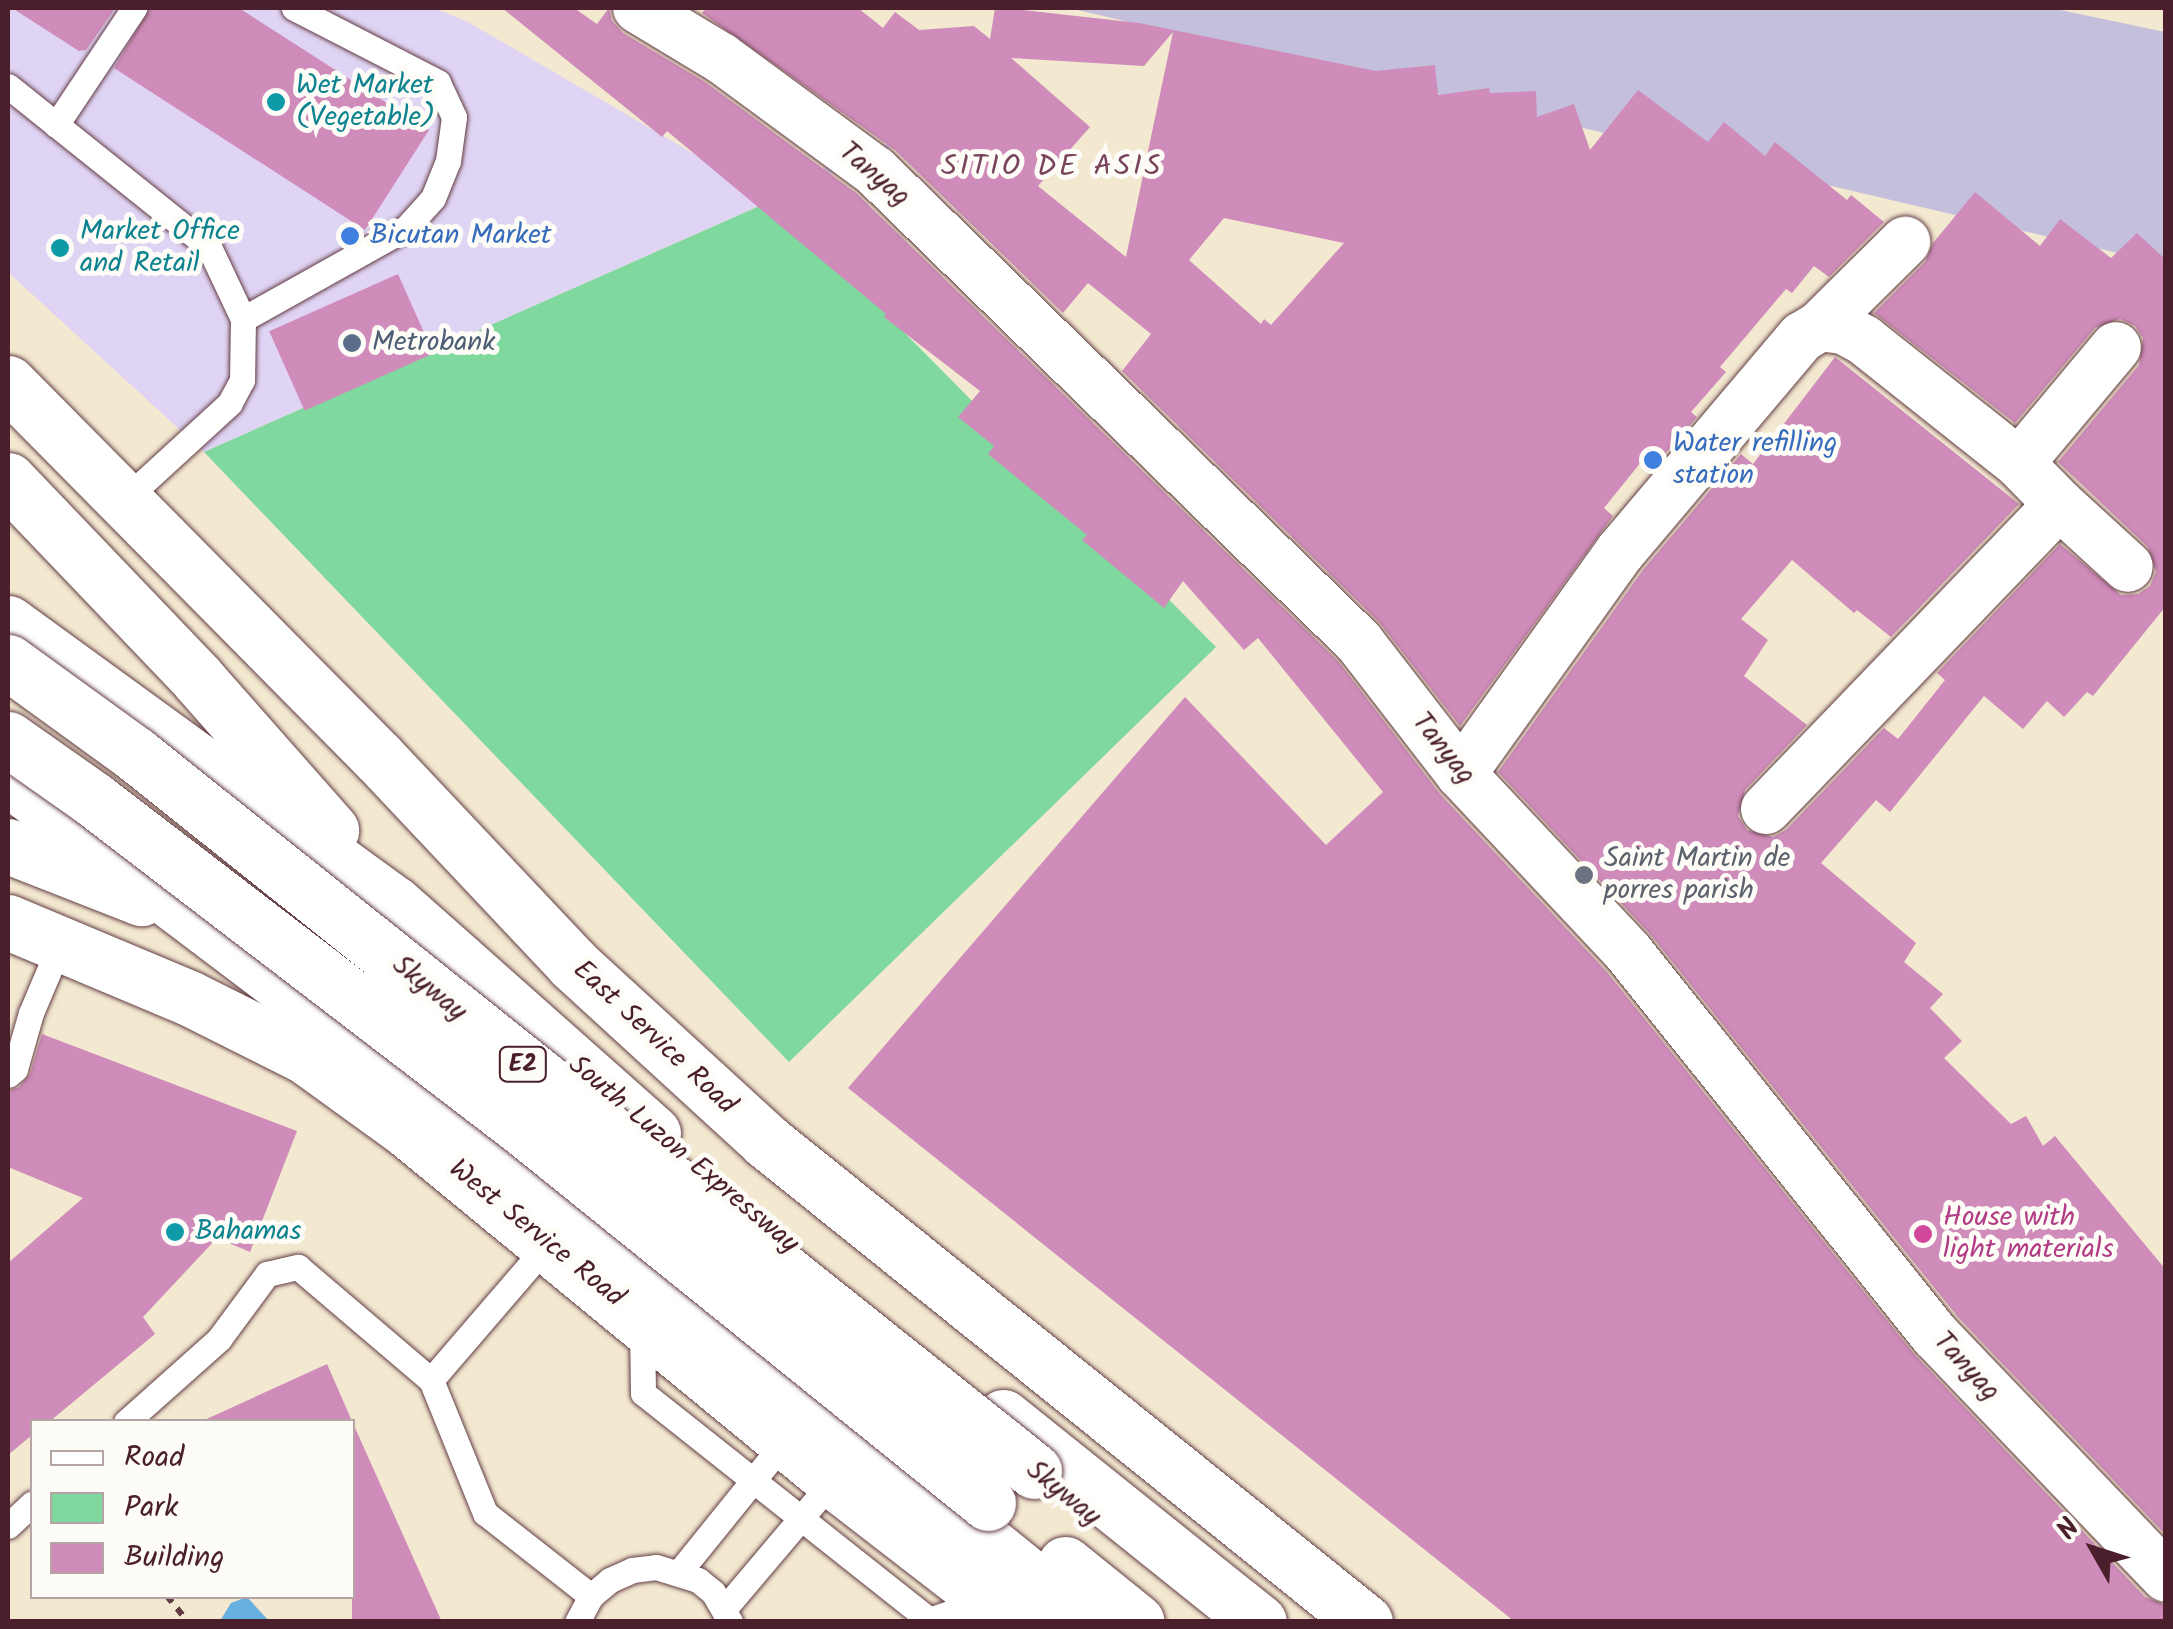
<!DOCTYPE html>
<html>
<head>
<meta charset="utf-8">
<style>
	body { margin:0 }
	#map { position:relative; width:2173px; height:1629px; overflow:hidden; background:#f3e8d0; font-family:Kalam,sans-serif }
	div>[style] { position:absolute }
	.built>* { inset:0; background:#e0d4f4 }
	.industrial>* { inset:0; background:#c4c0db }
	.green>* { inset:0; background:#7fd89e }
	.water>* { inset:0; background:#66b1df }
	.building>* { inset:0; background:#cf8cba; transform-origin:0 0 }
	.path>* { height:6px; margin-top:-3px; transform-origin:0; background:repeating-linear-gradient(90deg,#633d44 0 8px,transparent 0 16px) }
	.roads { filter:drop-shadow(0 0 2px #633d44) drop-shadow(0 0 2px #633d44) }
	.lane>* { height:25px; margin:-12.5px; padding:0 12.5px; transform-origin:12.5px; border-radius:12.5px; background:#fff }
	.street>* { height:50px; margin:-25px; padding:0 25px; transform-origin:25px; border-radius:25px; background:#fff }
	.secondary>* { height:55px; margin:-27.5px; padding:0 27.5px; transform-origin:27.5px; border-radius:27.5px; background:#fff }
	.highway>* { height:55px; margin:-27.5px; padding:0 27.5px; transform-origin:27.5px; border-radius:27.5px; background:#fff }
	.bridges { filter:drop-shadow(0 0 2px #633d44) drop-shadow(0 0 2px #633d44) }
	.highway-bridge>* { height:55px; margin:-27.5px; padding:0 27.5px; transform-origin:27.5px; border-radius:27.5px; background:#fff }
	.dots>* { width:28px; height:28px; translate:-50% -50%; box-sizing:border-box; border:5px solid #fdfcf7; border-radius:50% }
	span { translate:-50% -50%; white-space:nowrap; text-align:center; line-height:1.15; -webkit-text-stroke:10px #fdfcf7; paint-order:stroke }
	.shield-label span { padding:2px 8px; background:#fdfcf7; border:2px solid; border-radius:8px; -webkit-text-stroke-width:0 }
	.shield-label { font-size:25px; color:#4a1f2b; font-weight:700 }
	.culture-label { font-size:28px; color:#0d838f }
	.left { translate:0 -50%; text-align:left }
	.street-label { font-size:28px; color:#4a1f2b }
	.shop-label { font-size:28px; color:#366cbe }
	.service-label { font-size:28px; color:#4e5e75 }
	.worship-label { font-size:28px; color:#5b616d }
	.hotel-label { font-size:28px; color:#b23c85 }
	.neighbourhood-label { font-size:30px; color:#79455d; letter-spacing:2.5px }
	.frame { position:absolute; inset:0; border:10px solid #4a1f2b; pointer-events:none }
	.legend { position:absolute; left:30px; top:1419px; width:325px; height:180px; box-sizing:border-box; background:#fdfcf7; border:2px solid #b5a4a5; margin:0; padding:12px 18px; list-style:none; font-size:30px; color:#4a1f2b }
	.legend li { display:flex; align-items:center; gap:20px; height:50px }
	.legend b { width:50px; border:2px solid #b5a4a5 }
	.north { position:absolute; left:2043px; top:1499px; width:100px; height:100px; -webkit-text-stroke:8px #fdfcf7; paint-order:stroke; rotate:309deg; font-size:28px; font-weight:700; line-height:40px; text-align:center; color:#4a1f2b }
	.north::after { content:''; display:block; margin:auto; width:35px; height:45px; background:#4a1f2b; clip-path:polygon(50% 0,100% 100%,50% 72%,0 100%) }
</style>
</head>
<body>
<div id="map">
	<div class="built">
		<i style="clip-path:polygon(8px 8px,434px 8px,468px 22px,761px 193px,980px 108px,204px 452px,8px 272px)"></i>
	</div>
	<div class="industrial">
		<i style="clip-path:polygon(1069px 8px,2051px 8px,2165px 32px,2165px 264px)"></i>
	</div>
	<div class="green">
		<i style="clip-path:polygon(773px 200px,1216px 647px,789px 1062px,204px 452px)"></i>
	</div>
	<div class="water">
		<i style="clip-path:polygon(247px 1597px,269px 1621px,220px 1621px,231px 1603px)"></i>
	</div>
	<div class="building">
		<i style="clip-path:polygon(12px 8px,115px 8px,86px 50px,79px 51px)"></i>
		<i style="clip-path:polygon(150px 8px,239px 8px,429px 130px,365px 230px,114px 68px)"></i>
		<i style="clip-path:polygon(502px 8px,574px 8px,597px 24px,609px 8px,612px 21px,623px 33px,705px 82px,856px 193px,1338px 661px,1440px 794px,1606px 971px,1914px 1354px,2145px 1597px,2166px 1605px,2166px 1622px,1515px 1622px,848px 1088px,1185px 697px,1326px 845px,1383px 792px,1258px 638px,1244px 650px,1183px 581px,1164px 608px,1082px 540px,1087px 535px,988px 454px,994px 446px,958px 417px,980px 391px,884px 317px,886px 314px,667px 131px,662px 137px)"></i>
		<i style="clip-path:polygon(evenodd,706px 8px,858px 8px,883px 28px,895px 12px,919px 30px,974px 26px,990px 39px,995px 8px,1005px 8px,1139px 23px,1376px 71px,1435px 65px,1438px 95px,1489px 88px,1490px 93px,1536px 91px,1537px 117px,1574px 104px,1590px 150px,1638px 90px,1708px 142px,1724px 122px,1765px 156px,1775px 142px,1847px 200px,1851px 195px,1884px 222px,1829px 277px,1814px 266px,1792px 293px,1786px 289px,1720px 367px,1726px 372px,1691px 412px,1697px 417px,1664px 455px,1654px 446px,1604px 508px,1613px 516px,1460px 726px,1379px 622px,1122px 371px,1151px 334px,1088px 283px,1063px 313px,895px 150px,702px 13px,706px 8px,1173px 32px,1156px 113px,1126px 257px,1038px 186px,1090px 127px,1011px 58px,1144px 66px,1173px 32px,706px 8px,1224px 218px,1344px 243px,1271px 325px,1264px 319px,1261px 324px,1189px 260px,1224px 218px)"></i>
		<i style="clip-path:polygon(1975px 192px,2040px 246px,2060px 219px,2111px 258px,2137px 233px,2166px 260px,2166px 606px,2093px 696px,2087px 692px,2064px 717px,2047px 701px,2023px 729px,1984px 696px,1890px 812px,1876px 800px,1821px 863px,1916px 943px,1904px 962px,1943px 994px,1930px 1008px,1962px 1041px,1944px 1058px,2011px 1124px,2026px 1116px,2043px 1146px,2055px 1136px,2166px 1270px,2166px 1535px,1958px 1317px,1650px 934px,1498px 772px,1643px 570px,1741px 454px,1753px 464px,1835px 357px,2019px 504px,1891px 637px,1857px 610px,1854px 613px,1792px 560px,1741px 619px,1768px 640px,1744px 676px,1807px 725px,1745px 790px,1738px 816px,1747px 830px,1773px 837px,1786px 830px,1884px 728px,1898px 739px,1945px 680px,1937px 673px,2060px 544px,2121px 595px,2138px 594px,2150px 586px,2156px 572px,2148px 547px,2058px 462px,2139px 365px,2143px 338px,2135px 326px,2120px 319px,2095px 328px,2015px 423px,1874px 313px,1925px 262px,1933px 243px)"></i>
		<i style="left:398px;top:274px;width:87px;height:141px;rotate:66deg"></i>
		<i style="clip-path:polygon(42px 1034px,297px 1131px,250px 1252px,217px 1238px,143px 1317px,155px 1334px,49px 1422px,32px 1422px,32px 1435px,8px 1455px,8px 1263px,83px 1198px,8px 1167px,8px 1091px,19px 1087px,30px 1074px)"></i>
		<i style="clip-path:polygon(327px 1364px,352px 1421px,442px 1622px,352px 1622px,352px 1422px,200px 1422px)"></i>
	</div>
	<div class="path">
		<i style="left:167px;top:1596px;width:33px;rotate:51deg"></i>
	</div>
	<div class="roads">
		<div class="lane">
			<i style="left:8px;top:86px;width:258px;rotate:38.7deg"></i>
			<i style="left:209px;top:247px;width:80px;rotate:64.7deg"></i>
			<i style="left:243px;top:319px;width:61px;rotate:90.9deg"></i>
			<i style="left:242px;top:380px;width:26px;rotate:118deg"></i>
			<i style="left:230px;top:403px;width:148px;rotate:137.5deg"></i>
			<i style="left:56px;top:125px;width:141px;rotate:-56.3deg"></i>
			<i style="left:243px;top:319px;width:187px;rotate:-29.2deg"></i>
			<i style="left:406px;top:228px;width:40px;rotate:-48deg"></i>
			<i style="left:433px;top:198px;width:40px;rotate:-68deg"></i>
			<i style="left:448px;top:161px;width:44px;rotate:-82.2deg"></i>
			<i style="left:454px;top:117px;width:38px;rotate:-115deg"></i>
			<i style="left:438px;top:82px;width:162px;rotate:-152.8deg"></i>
			<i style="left:8px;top:1075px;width:9px;rotate:-41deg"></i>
			<i style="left:15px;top:1069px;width:58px;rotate:-74.1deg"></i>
			<i style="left:31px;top:1013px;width:77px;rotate:-67.1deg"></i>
			<i style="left:642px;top:1328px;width:65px;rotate:89.1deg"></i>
			<i style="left:643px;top:1393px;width:365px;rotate:38.4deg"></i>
			<i style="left:929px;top:1620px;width:65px;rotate:-19deg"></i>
			<i style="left:431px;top:1380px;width:179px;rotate:-49.3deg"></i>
			<i style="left:126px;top:1422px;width:125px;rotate:-41.7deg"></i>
			<i style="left:219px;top:1339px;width:81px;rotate:-53.6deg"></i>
			<i style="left:267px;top:1274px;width:32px;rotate:-13deg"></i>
			<i style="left:298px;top:1267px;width:175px;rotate:40.4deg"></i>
			<i style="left:431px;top:1380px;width:144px;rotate:67.9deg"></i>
			<i style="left:485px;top:1513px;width:135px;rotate:38.1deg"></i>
			<i style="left:8px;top:1526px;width:33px;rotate:-43deg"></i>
			<i style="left:680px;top:1571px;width:167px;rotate:-51.1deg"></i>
			<i style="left:725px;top:1608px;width:167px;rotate:-49.8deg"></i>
			<i style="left:577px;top:1622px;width:30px;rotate:-62deg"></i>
			<i style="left:591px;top:1596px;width:25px;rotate:-40deg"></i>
			<i style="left:610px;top:1580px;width:24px;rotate:-24deg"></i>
			<i style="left:632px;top:1570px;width:24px;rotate:-7deg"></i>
			<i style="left:656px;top:1567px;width:44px;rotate:17.2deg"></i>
			<i style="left:698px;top:1580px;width:19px;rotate:39deg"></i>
			<i style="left:713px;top:1592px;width:34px;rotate:60deg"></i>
		</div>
		<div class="street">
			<i style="left:638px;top:8px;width:97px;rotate:31.1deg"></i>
			<i style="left:721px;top:58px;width:191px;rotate:36.3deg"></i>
			<i style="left:875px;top:171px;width:675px;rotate:44.22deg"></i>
			<i style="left:1359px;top:642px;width:167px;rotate:52.3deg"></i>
			<i style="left:1461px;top:774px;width:244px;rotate:46.8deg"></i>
			<i style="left:1628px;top:952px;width:492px;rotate:51.3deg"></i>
			<i style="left:1936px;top:1336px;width:333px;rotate:46.3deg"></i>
			<i style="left:2019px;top:463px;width:151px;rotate:-50.1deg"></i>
			<i style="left:2059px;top:504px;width:93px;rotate:42.4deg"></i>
			<i style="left:1461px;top:774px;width:273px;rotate:-54.4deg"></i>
			<i style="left:1620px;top:552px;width:282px;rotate:-49.8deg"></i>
			<i style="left:1802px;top:337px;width:21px;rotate:-31deg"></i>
			<i style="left:1820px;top:326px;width:120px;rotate:-44.7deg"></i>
			<i style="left:1766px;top:809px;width:423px;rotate:-46.1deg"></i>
			<i style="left:2059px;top:504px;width:57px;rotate:-134.3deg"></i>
			<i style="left:2019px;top:463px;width:198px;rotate:-141.6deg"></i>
			<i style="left:1864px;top:340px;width:24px;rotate:-152deg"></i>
			<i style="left:1843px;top:329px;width:23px;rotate:-173deg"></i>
		</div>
		<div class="secondary">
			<i style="left:8px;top:383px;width:528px;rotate:45.31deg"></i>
			<i style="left:379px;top:758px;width:283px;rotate:46.7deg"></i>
			<i style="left:573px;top:964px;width:262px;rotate:42.5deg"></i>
			<i style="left:766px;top:1141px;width:768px;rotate:38.76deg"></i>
			<i style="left:8px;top:922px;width:196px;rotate:22.8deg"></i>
			<i style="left:189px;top:998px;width:130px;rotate:26.6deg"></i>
			<i style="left:305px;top:1056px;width:125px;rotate:35.9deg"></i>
			<i style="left:406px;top:1129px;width:553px;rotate:39.42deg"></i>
			<i style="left:833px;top:1480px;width:232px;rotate:37.7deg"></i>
		</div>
		<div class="highway">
			<i style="left:8px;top:480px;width:274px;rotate:46.3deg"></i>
			<i style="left:197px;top:678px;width:203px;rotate:48.6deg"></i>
			<i style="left:8px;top:623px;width:478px;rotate:36deg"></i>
			<i style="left:395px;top:904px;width:345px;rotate:41.6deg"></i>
			<i style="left:8px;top:778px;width:652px;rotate:37.08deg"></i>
			<i style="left:528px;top:1171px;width:717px;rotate:39deg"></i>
			<i style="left:8px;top:846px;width:143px;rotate:21.4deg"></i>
			<i style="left:1003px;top:1417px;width:328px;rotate:38.7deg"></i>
			<i style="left:1065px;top:1564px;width:92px;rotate:38.9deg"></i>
		</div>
	</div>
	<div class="bridges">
		<div class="highway-bridge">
			<i style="left:8px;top:662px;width:157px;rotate:35.9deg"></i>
			<i style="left:135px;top:754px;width:1150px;rotate:38.57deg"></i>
			<i style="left:8px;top:739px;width:104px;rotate:35.2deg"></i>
			<i style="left:93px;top:799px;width:543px;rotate:37.44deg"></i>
			<i style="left:524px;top:1129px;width:596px;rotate:38.87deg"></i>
		</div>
	</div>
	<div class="dots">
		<i style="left:276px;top:102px;background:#0f9aa8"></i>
		<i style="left:350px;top:236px;background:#3f7fe0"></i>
		<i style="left:60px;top:248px;background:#0f9aa8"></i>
		<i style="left:352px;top:343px;background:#5c6f8a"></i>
		<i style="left:1653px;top:460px;background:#3f7fe0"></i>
		<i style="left:1584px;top:875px;background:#6b7280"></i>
		<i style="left:175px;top:1232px;background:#0f9aa8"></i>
		<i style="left:1923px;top:1234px;background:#d1479c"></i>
	</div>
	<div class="shield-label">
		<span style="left:523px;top:1064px">E2</span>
	</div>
	<div class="culture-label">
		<span class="left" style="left:296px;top:102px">Wet Market<br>(Vegetable)</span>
		<span class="left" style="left:80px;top:248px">Market Office<br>and Retail</span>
		<span class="left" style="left:195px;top:1232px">Bahamas</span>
	</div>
	<div class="street-label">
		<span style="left:874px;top:175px;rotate:40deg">Tanyag</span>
		<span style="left:1443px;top:749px;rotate:51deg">Tanyag</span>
		<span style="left:429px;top:989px;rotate:39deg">Skyway</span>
		<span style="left:654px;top:1038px;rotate:43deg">East Service Road</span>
		<span style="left:683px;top:1155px;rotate:40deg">South Luzon Expressway</span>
		<span style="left:536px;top:1234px;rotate:39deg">West Service Road</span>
		<span style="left:1966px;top:1367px;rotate:47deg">Tanyag</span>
		<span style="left:1063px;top:1494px;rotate:39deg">Skyway</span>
	</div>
	<div class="shop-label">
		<span class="left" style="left:370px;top:236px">Bicutan Market</span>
		<span class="left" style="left:1673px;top:460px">Water refilling<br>station</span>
	</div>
	<div class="service-label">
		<span class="left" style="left:372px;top:343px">Metrobank</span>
	</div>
	<div class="worship-label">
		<span class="left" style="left:1604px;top:875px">Saint Martin de<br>porres parish</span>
	</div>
	<div class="hotel-label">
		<span class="left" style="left:1943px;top:1234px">House with<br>light materials</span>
	</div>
	<div class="neighbourhood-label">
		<span style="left:1052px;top:167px">SITIO DE ASIS</span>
	</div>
	<div class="frame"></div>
	<ul class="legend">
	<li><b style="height:12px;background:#fff"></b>Road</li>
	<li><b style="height:28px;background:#7fd89e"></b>Park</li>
	<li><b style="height:28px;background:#cf8cba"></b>Building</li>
	</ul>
	<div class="north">N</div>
</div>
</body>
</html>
